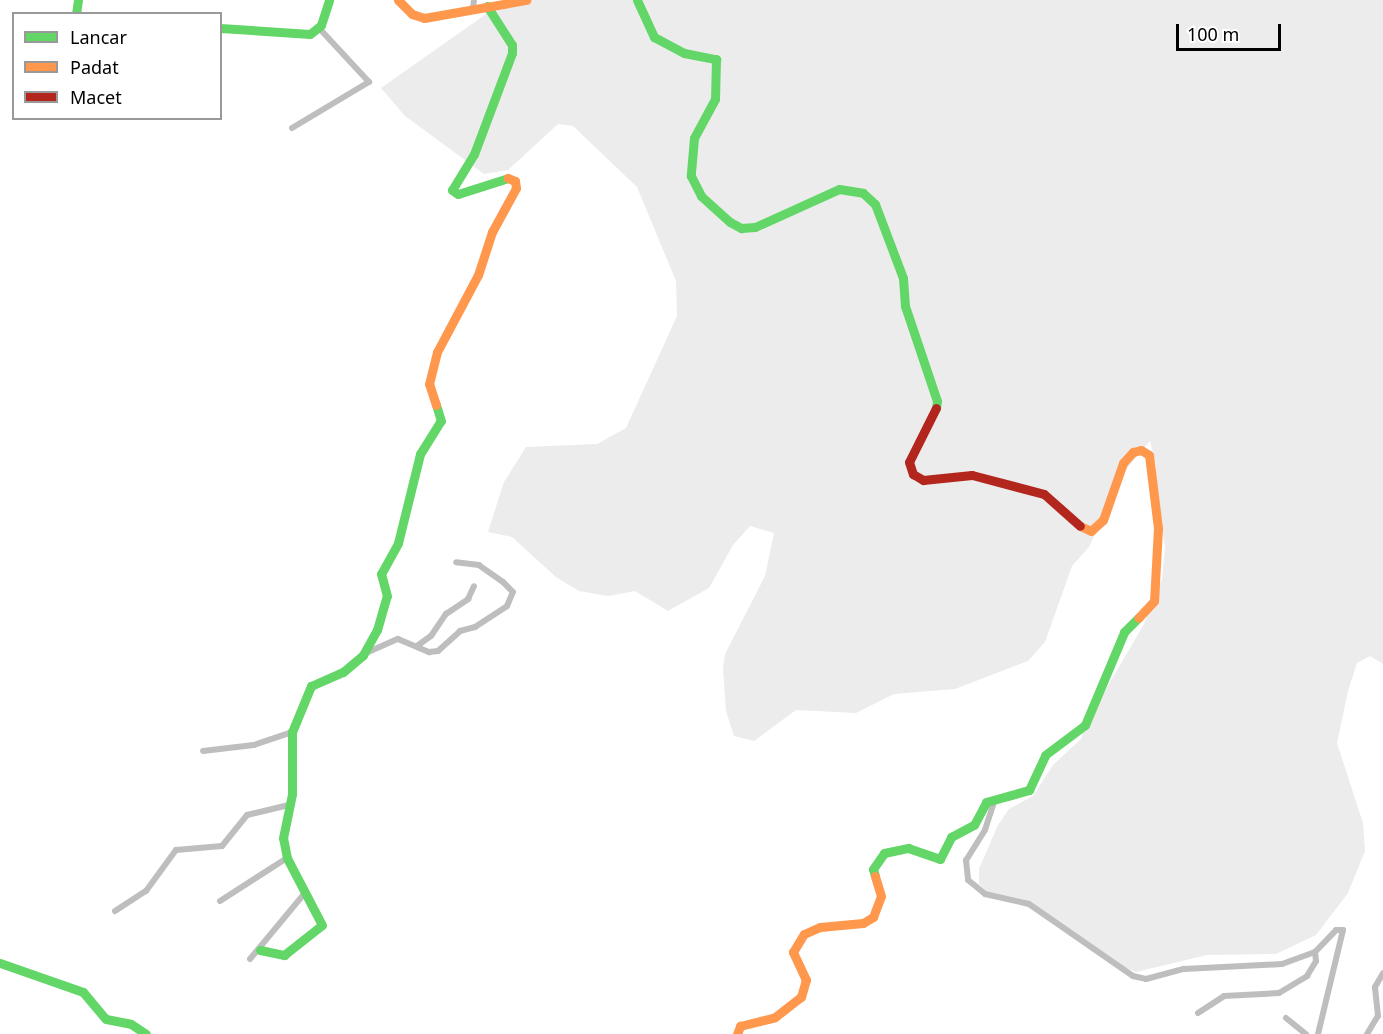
<!DOCTYPE html>
<html>
<head>
<meta charset="utf-8">
<style>
	body { margin:0 }
	#map { position:relative; width:1383px; height:1034px; overflow:hidden; background:#fff; font-family:"Noto Sans",sans-serif }
	div>[style] { position:absolute }
	.green>* { inset:0; background:#ececec }
	.street>* { height:6px; margin:-3px; padding:0 3px; transform-origin:3px; border-radius:3px; background:#bebebe }
	.fast>* { height:9px; margin:-4.5px; padding:0 4.5px; transform-origin:4.5px; border-radius:4.5px; background:#63d668 }
	.slow>* { height:9px; margin:-4.5px; padding:0 4.5px; transform-origin:4.5px; border-radius:4.5px; background:#ff974d }
	.jam>* { height:9px; margin:-4.5px; padding:0 4.5px; transform-origin:4.5px; border-radius:4.5px; background:#b3261e }
	span { translate:-50% -50%; white-space:nowrap; text-align:center; line-height:1.15; -webkit-text-stroke:4.5px #fff; paint-order:stroke }
	.legend { position:absolute; left:12px; top:12px; width:210px; height:108px; box-sizing:border-box; background:#fff; border:2px solid #999; margin:0; padding:8px 10px; list-style:none; font-size:18px; color:#000 }
	.legend li { display:flex; align-items:center; gap:12px; height:30px }
	.legend b { width:30px; border:2px solid #999 }
	.scale { position:absolute; left:1176px; top:24px; width:105px; height:27px; box-sizing:border-box; border:3px solid #000; border-top:0; padding-left:8px; font-size:18px; line-height:21px; white-space:nowrap; color:#000; -webkit-text-stroke:4px #fff; paint-order:stroke }
</style>
</head>
<body>
<div id="map">
	<div class="green">
		<i style="clip-path:polygon(506px 0,1383px 0,1383px 664px,1370px 656px,1357px 663px,1348px 691px,1337px 743px,1363px 823px,1365px 851px,1348px 893px,1316px 935px,1276px 954px,1207px 955px,1136px 972px,1124px 967px,1039px 908px,988px 892px,979px 884px,979px 869px,998px 825px,1009px 809px,1033px 796px,1053px 765px,1081px 739px,1085px 725px,1144px 624px,1162px 579px,1165px 547px,1156px 494px,1156px 465px,1150px 441px,1124px 472px,1089px 547px,1072px 566px,1045px 642px,1028px 661px,955px 689px,894px 694px,856px 713px,796px 710px,754px 741px,734px 736px,726px 711px,723px 668px,725px 654px,765px 576px,774px 533px,750px 526px,733px 545px,709px 588px,668px 611px,635px 591px,608px 596px,579px 591px,556px 577px,512px 537px,488px 532px,504px 482px,526px 447px,597px 444px,626px 428px,677px 316px,676px 281px,637px 187px,573px 126px,558px 124px,508px 170px,484px 174px,405px 116px,381px 88px)"></i>
	</div>
	<div class="street">
		<i style="left:473px;top:8px;width:8px;rotate:-83deg"></i>
		<i style="left:292px;top:128px;width:90px;rotate:-30.9deg"></i>
		<i style="left:369px;top:82px;width:74px;rotate:-132.8deg"></i>
		<i style="left:417px;top:646px;width:17px;rotate:-36deg"></i>
		<i style="left:431px;top:636px;width:27px;rotate:-56deg"></i>
		<i style="left:446px;top:614px;width:27px;rotate:-34deg"></i>
		<i style="left:468px;top:599px;width:14px;rotate:-65deg"></i>
		<i style="left:366px;top:653px;width:35px;rotate:-24deg"></i>
		<i style="left:398px;top:639px;width:34px;rotate:23deg"></i>
		<i style="left:429px;top:652px;width:9px;rotate:-6deg"></i>
		<i style="left:438px;top:651px;width:30px;rotate:-42deg"></i>
		<i style="left:460px;top:631px;width:16px;rotate:-15deg"></i>
		<i style="left:475px;top:627px;width:38px;rotate:-33deg"></i>
		<i style="left:507px;top:606px;width:15px;rotate:-67deg"></i>
		<i style="left:513px;top:592px;width:14px;rotate:-135deg"></i>
		<i style="left:503px;top:582px;width:29px;rotate:-145deg"></i>
		<i style="left:479px;top:565px;width:23px;rotate:-173deg"></i>
		<i style="left:203px;top:751px;width:51px;rotate:-6.7deg"></i>
		<i style="left:254px;top:745px;width:40px;rotate:-18.9deg"></i>
		<i style="left:995px;top:799px;width:33px;rotate:108deg"></i>
		<i style="left:985px;top:830px;width:36px;rotate:122deg"></i>
		<i style="left:966px;top:860px;width:20px;rotate:84deg"></i>
		<i style="left:968px;top:880px;width:22px;rotate:39deg"></i>
		<i style="left:985px;top:894px;width:45px;rotate:12.8deg"></i>
		<i style="left:1029px;top:904px;width:126px;rotate:34.7deg"></i>
		<i style="left:1133px;top:976px;width:13px;rotate:13deg"></i>
		<i style="left:1146px;top:979px;width:39px;rotate:-15deg"></i>
		<i style="left:1184px;top:969px;width:98px;rotate:-2.9deg"></i>
		<i style="left:1282px;top:964px;width:35px;rotate:-20deg"></i>
		<i style="left:1315px;top:952px;width:30px;rotate:-46deg"></i>
		<i style="left:1336px;top:930px;width:7px"></i>
		<i style="left:1343px;top:930px;width:107px;rotate:103.5deg"></i>
		<i style="left:220px;top:901px;width:80px;rotate:-32.7deg"></i>
		<i style="left:115px;top:911px;width:37px;rotate:-33deg"></i>
		<i style="left:146px;top:891px;width:51px;rotate:-53.8deg"></i>
		<i style="left:176px;top:850px;width:46px;rotate:-5deg"></i>
		<i style="left:222px;top:846px;width:40px;rotate:-51deg"></i>
		<i style="left:247px;top:815px;width:43px;rotate:-13.4deg"></i>
		<i style="left:250px;top:959px;width:85px;rotate:-50.3deg"></i>
		<i style="left:1198px;top:1013px;width:31px;rotate:-33deg"></i>
		<i style="left:1224px;top:996px;width:55px;rotate:-3.1deg"></i>
		<i style="left:1279px;top:993px;width:33px;rotate:-31deg"></i>
		<i style="left:1307px;top:976px;width:17px;rotate:-59deg"></i>
		<i style="left:1316px;top:961px;width:9px;rotate:-96deg"></i>
		<i style="left:1286px;top:1018px;width:26px;rotate:39deg"></i>
		<i style="left:1367px;top:1034px;width:21px;rotate:-59deg"></i>
		<i style="left:1378px;top:1016px;width:29px;rotate:-96deg"></i>
		<i style="left:1375px;top:987px;width:16px;rotate:-60deg"></i>
	</div>
	<div class="fast">
		<i style="left:637px;top:0;width:41px;rotate:65.3deg"></i>
		<i style="left:654px;top:37px;width:34px;rotate:28deg"></i>
		<i style="left:684px;top:53px;width:33px;rotate:11deg"></i>
		<i style="left:716px;top:59px;width:40px;rotate:91.4deg"></i>
		<i style="left:715px;top:99px;width:44px;rotate:118.3deg"></i>
		<i style="left:694px;top:138px;width:38px;rotate:95deg"></i>
		<i style="left:691px;top:176px;width:22px;rotate:63deg"></i>
		<i style="left:701px;top:196px;width:39px;rotate:42deg"></i>
		<i style="left:730px;top:222px;width:13px;rotate:29deg"></i>
		<i style="left:741px;top:228px;width:14px;rotate:-4deg"></i>
		<i style="left:755px;top:227px;width:92px;rotate:-24.3deg"></i>
		<i style="left:839px;top:189px;width:24px;rotate:9deg"></i>
		<i style="left:863px;top:193px;width:16px;rotate:43deg"></i>
		<i style="left:875px;top:204px;width:79px;rotate:69.3deg"></i>
		<i style="left:903px;top:278px;width:28px;rotate:86deg"></i>
		<i style="left:905px;top:306px;width:100px;rotate:71.4deg"></i>
		<i style="left:937px;top:401px;width:7px;rotate:98deg"></i>
		<i style="left:487px;top:6px;width:46px;rotate:57.3deg"></i>
		<i style="left:512px;top:45px;width:8px;rotate:90deg"></i>
		<i style="left:512px;top:53px;width:108px;rotate:110.6deg"></i>
		<i style="left:474px;top:154px;width:42px;rotate:121.4deg"></i>
		<i style="left:452px;top:190px;width:7px;rotate:34deg"></i>
		<i style="left:458px;top:194px;width:52px;rotate:-17.7deg"></i>
		<i style="left:76px;top:14px;width:14px;rotate:-82deg"></i>
		<i style="left:220px;top:28px;width:90px;rotate:3.8deg"></i>
		<i style="left:310px;top:34px;width:14px;rotate:-39deg"></i>
		<i style="left:321px;top:25px;width:26px;rotate:-72deg"></i>
		<i style="left:875px;top:876px;width:7px;rotate:-106deg"></i>
		<i style="left:873px;top:869px;width:19px;rotate:-55deg"></i>
		<i style="left:884px;top:853px;width:25px;rotate:-12deg"></i>
		<i style="left:908px;top:848px;width:34px;rotate:19deg"></i>
		<i style="left:940px;top:859px;width:25px;rotate:-63deg"></i>
		<i style="left:951px;top:837px;width:26px;rotate:-28deg"></i>
		<i style="left:974px;top:825px;width:26px;rotate:-62deg"></i>
		<i style="left:986px;top:802px;width:45px;rotate:-15.6deg"></i>
		<i style="left:1029px;top:790px;width:38px;rotate:-65deg"></i>
		<i style="left:1045px;top:755px;width:50px;rotate:-36.9deg"></i>
		<i style="left:1085px;top:725px;width:101px;rotate:-67.2deg"></i>
		<i style="left:1124px;top:632px;width:20px;rotate:-45deg"></i>
		<i style="left:260px;top:950px;width:25px;rotate:12deg"></i>
		<i style="left:284px;top:955px;width:48px;rotate:-38.3deg"></i>
		<i style="left:322px;top:925px;width:76px;rotate:-117.6deg"></i>
		<i style="left:287px;top:858px;width:20px;rotate:-101deg"></i>
		<i style="left:283px;top:838px;width:45px;rotate:-78.4deg"></i>
		<i style="left:292px;top:794px;width:62px;rotate:-90deg"></i>
		<i style="left:292px;top:732px;width:50px;rotate:-67.6deg"></i>
		<i style="left:311px;top:686px;width:35px;rotate:-24deg"></i>
		<i style="left:343px;top:672px;width:26px;rotate:-40deg"></i>
		<i style="left:363px;top:655px;width:29px;rotate:-61deg"></i>
		<i style="left:377px;top:630px;width:35px;rotate:-74deg"></i>
		<i style="left:387px;top:596px;width:23px;rotate:-105deg"></i>
		<i style="left:381px;top:574px;width:35px;rotate:-61deg"></i>
		<i style="left:398px;top:543px;width:92px;rotate:-76.1deg"></i>
		<i style="left:420px;top:454px;width:39px;rotate:-58deg"></i>
		<i style="left:441px;top:421px;width:17px;rotate:-107deg"></i>
		<i style="left:0;top:963px;width:88px;rotate:19.3deg"></i>
		<i style="left:83px;top:992px;width:35px;rotate:50deg"></i>
		<i style="left:106px;top:1019px;width:25px;rotate:11deg"></i>
		<i style="left:131px;top:1024px;width:18px;rotate:34deg"></i>
	</div>
	<div class="slow">
		<i style="left:398px;top:0;width:20px;rotate:45deg"></i>
		<i style="left:412px;top:14px;width:13px;rotate:18deg"></i>
		<i style="left:424px;top:18px;width:104px;rotate:-10deg"></i>
		<i style="left:436px;top:405px;width:22px;rotate:-108deg"></i>
		<i style="left:429px;top:384px;width:33px;rotate:-76deg"></i>
		<i style="left:437px;top:352px;width:87px;rotate:-62deg"></i>
		<i style="left:478px;top:275px;width:45px;rotate:-72deg"></i>
		<i style="left:492px;top:232px;width:50px;rotate:-61.4deg"></i>
		<i style="left:516px;top:188px;width:7px;rotate:-98deg"></i>
		<i style="left:515px;top:181px;width:8px;rotate:-157deg"></i>
		<i style="left:1080px;top:526px;width:12px;rotate:24deg"></i>
		<i style="left:1091px;top:531px;width:16px;rotate:-43deg"></i>
		<i style="left:1103px;top:520px;width:60px;rotate:-70.7deg"></i>
		<i style="left:1123px;top:463px;width:15px;rotate:-48deg"></i>
		<i style="left:1133px;top:452px;width:8px;rotate:-14deg"></i>
		<i style="left:1141px;top:450px;width:9px;rotate:32deg"></i>
		<i style="left:1149px;top:455px;width:74px;rotate:83deg"></i>
		<i style="left:1158px;top:528px;width:73px;rotate:93.1deg"></i>
		<i style="left:1154px;top:601px;width:23px;rotate:133deg"></i>
		<i style="left:737px;top:1034px;width:9px;rotate:-69deg"></i>
		<i style="left:740px;top:1026px;width:36px;rotate:-14deg"></i>
		<i style="left:775px;top:1017px;width:33px;rotate:-38deg"></i>
		<i style="left:801px;top:997px;width:18px;rotate:-74deg"></i>
		<i style="left:806px;top:980px;width:31px;rotate:-115deg"></i>
		<i style="left:793px;top:952px;width:21px;rotate:-59deg"></i>
		<i style="left:804px;top:934px;width:17px;rotate:-24deg"></i>
		<i style="left:820px;top:927px;width:43px;rotate:-5.3deg"></i>
		<i style="left:863px;top:923px;width:12px;rotate:-31deg"></i>
		<i style="left:873px;top:917px;width:22px;rotate:-69deg"></i>
		<i style="left:881px;top:896px;width:21px;rotate:-107deg"></i>
	</div>
	<div class="jam">
		<i style="left:936px;top:408px;width:60px;rotate:116.6deg"></i>
		<i style="left:909px;top:462px;width:13px;rotate:72deg"></i>
		<i style="left:913px;top:474px;width:12px;rotate:31deg"></i>
		<i style="left:923px;top:480px;width:49px;rotate:-5.8deg"></i>
		<i style="left:972px;top:475px;width:74px;rotate:14.8deg"></i>
		<i style="left:1044px;top:494px;width:48px;rotate:41.6deg"></i>
	</div>
	<ul class="legend">
	<li><b style="height:8px;background:#63d668"></b>Lancar</li>
	<li><b style="height:8px;background:#ff974d"></b>Padat</li>
	<li><b style="height:8px;background:#b3261e"></b>Macet</li>
	</ul>
	<div class="scale">100 m</div>
</div>
</body>
</html>
